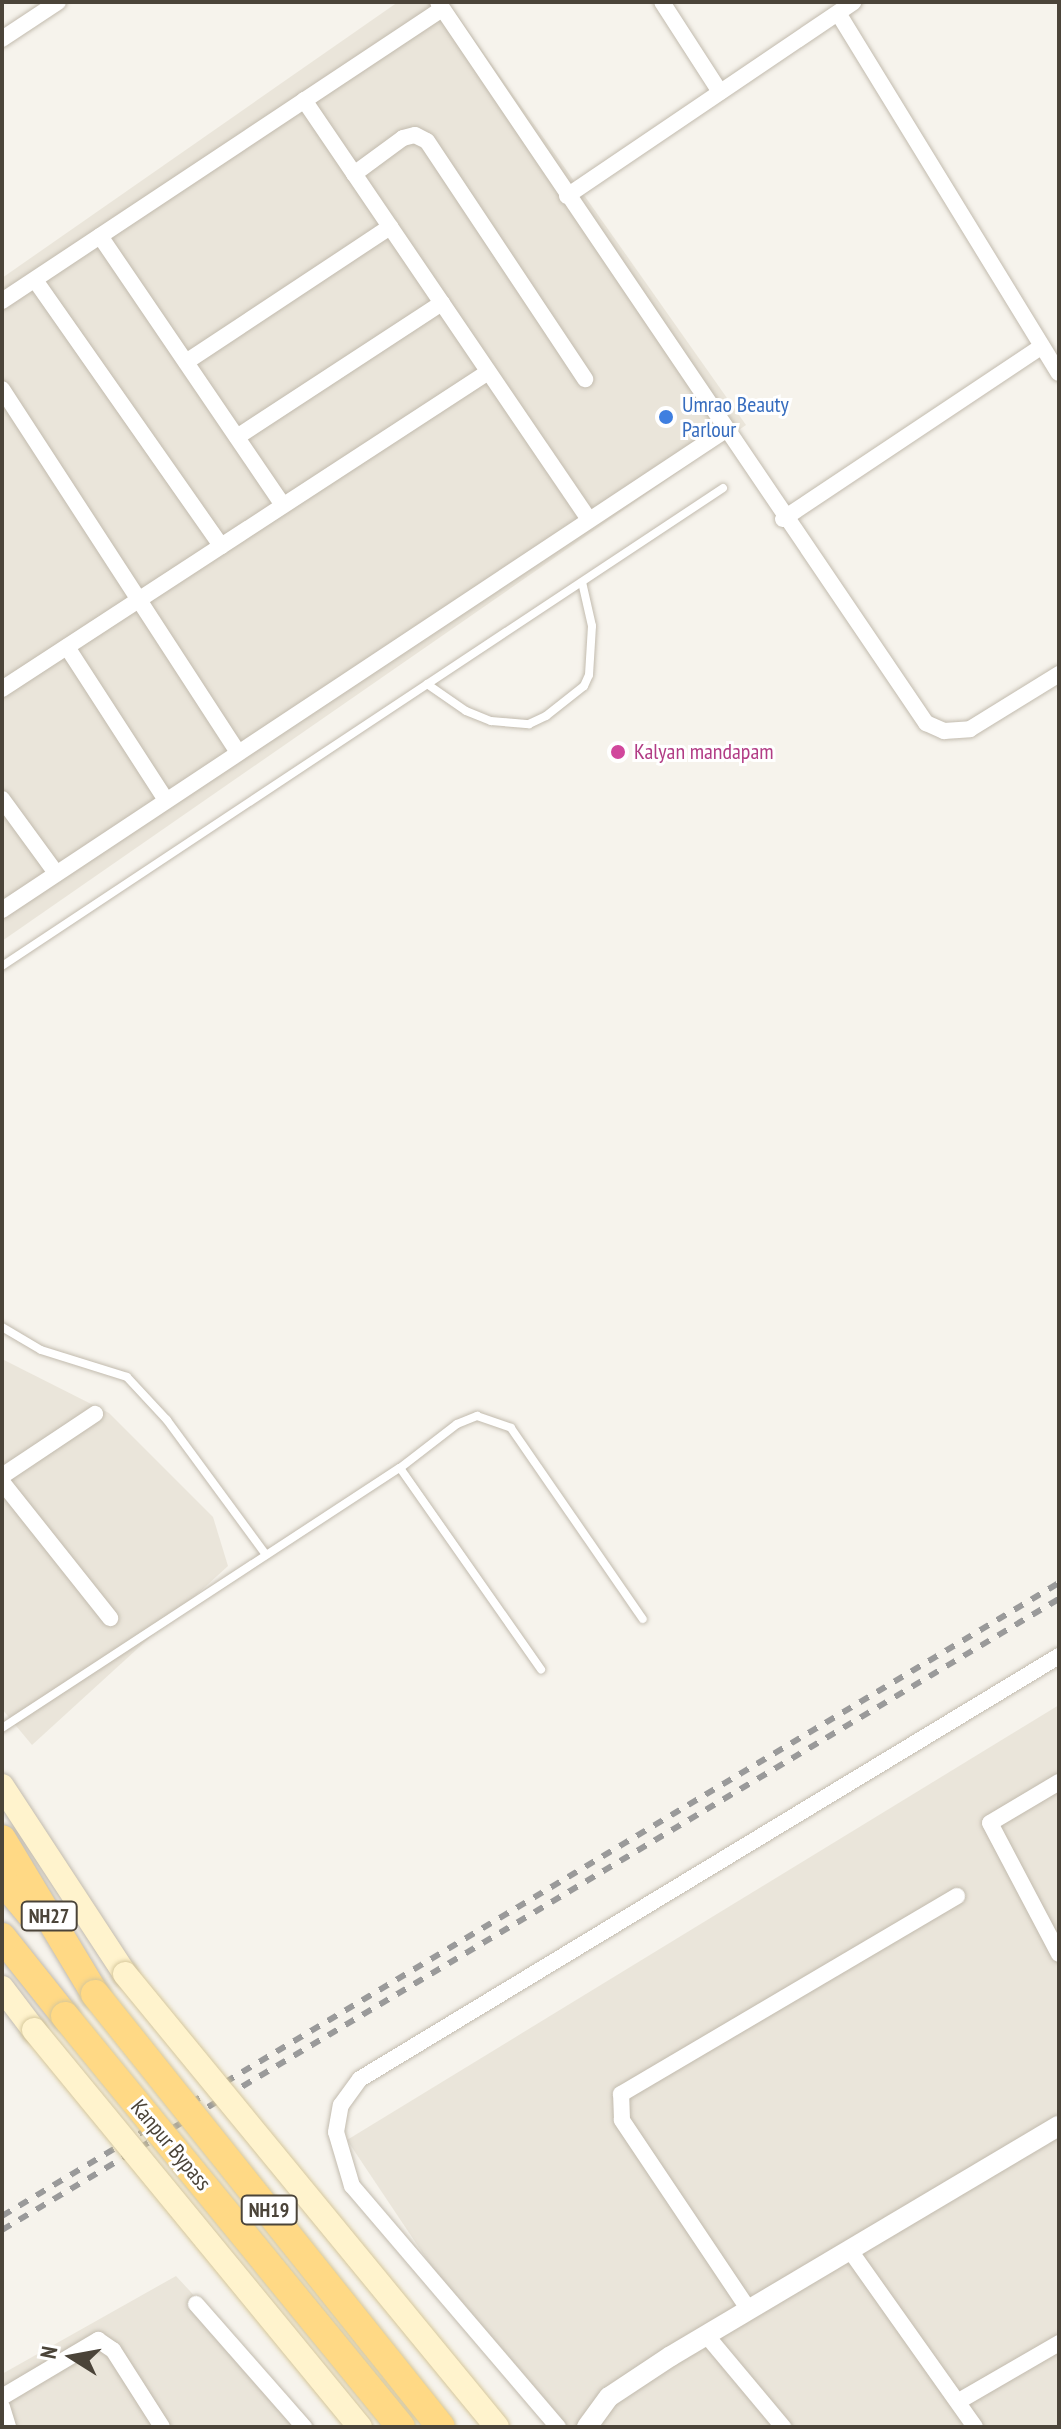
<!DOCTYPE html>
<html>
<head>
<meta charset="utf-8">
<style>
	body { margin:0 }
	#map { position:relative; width:1061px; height:2429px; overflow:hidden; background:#f6f3ec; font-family:"PT Sans Narrow",sans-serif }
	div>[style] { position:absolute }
	.residential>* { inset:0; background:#eae5da }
	.roads { filter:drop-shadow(0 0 2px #c2bbae) drop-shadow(0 0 2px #c2bbae) }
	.service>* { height:8px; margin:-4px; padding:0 4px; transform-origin:4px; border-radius:4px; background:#fff }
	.minor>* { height:16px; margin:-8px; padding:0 8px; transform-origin:8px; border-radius:8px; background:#fff }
	.tertiary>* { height:20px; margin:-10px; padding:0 10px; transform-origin:10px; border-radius:10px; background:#fff }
	.secondary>* { height:24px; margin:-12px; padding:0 12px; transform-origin:12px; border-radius:12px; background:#fff3cd }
	.trunk>* { height:28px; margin:-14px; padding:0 14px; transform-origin:14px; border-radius:14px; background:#ffd985 }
	.rail>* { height:6px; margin-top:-3px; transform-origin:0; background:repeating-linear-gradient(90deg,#9a9a9a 0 10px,transparent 0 20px) }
	.bridges { filter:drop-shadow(0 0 2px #d6c79b) drop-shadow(0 0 2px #d6c79b) }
	.secondary-bridge>* { height:24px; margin:-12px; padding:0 12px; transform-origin:12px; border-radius:12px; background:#fff3cd }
	.trunk-bridge>* { height:28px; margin:-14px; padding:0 14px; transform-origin:14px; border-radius:14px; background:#ffd985 }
	.dots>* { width:22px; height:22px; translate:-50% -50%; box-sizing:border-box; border:4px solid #fff; border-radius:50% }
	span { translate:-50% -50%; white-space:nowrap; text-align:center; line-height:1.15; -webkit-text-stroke:6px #fff; paint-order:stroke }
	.shield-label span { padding:2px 6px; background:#fff; border:2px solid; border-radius:6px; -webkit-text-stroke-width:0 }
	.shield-label { font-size:20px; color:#4b4439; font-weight:700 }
	.shop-label { font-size:22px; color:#366cbe }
	.left { translate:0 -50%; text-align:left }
	.hotel-label { font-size:22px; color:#b23c85 }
	.street-label { font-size:22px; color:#4b4439 }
	.frame { position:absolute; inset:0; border:4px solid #4b4439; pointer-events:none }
	.north { position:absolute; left:32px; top:2317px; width:80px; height:80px; -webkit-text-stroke:6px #fff; paint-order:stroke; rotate:281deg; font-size:22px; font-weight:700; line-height:32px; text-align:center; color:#4b4439 }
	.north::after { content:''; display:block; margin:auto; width:28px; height:36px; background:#4b4439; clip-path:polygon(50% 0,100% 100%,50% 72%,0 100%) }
</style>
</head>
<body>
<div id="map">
	<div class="residential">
		<i style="clip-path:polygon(398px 2px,448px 2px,746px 425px,2px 941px,2px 278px)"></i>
		<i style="clip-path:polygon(2px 1359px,109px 1413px,213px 1517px,228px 1566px,32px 1745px,2px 1709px)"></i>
		<i style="clip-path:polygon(1059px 1705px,1059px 2427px,560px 2427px,448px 2291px,347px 2140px)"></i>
		<i style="clip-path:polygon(176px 2276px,316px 2427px,2px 2427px,2px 2374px)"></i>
	</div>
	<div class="roads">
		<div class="service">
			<i style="left:427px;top:684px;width:47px;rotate:34.7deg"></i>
			<i style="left:466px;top:711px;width:27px;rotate:22deg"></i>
			<i style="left:491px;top:721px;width:38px;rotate:5deg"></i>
			<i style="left:529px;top:724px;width:19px;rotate:-25deg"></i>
			<i style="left:546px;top:716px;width:48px;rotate:-38.3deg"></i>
			<i style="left:584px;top:686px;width:12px;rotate:-66deg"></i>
			<i style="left:589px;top:675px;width:49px;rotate:-86.5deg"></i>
			<i style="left:592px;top:626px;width:45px;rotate:-102.8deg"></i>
			<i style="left:2px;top:966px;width:865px;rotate:-33.54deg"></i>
			<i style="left:2px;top:1327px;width:45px;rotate:30.5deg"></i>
			<i style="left:41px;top:1350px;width:90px;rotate:17.4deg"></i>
			<i style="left:127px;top:1377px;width:59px;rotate:47.1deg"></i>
			<i style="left:167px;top:1420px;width:167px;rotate:53.7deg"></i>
			<i style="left:400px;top:1468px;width:246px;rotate:55deg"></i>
			<i style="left:2px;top:1728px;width:475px;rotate:-33.2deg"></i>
			<i style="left:400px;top:1468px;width:72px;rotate:-37.7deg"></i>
			<i style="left:457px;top:1424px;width:22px;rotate:-22deg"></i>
			<i style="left:477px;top:1416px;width:36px;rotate:19deg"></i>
			<i style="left:511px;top:1428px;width:232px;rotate:55.4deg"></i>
		</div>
		<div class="minor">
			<i style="left:438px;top:2px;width:871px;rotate:55.91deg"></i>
			<i style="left:926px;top:723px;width:20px;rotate:24deg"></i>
			<i style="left:944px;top:731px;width:26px;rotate:-4deg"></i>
			<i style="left:970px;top:729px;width:105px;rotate:-31.7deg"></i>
			<i style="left:662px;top:2px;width:107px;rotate:57.2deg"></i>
			<i style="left:838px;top:13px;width:422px;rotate:58.5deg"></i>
			<i style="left:2px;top:39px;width:67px;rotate:-33.5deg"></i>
			<i style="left:304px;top:100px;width:505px;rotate:55.81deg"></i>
			<i style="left:354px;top:174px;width:61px;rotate:-36.3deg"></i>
			<i style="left:403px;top:138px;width:12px;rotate:-14deg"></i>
			<i style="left:415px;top:135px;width:13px;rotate:27deg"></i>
			<i style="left:427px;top:141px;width:286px;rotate:56.4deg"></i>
			<i style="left:567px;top:196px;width:346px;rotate:-34.1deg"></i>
			<i style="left:100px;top:236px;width:325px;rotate:55.8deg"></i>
			<i style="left:35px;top:280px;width:325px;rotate:55deg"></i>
			<i style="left:2px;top:301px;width:528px;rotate:-33.57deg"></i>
			<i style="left:186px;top:362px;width:245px;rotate:-33.5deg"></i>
			<i style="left:2px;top:389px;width:433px;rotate:57deg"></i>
			<i style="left:237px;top:437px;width:245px;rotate:-33.2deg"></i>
			<i style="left:783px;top:519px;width:311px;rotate:-33.7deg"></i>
			<i style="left:67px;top:647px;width:182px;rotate:57.1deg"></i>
			<i style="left:2px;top:689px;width:580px;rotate:-33.11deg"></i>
			<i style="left:2px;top:799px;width:92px;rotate:53.9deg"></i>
			<i style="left:2px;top:910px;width:866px;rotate:-33.56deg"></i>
			<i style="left:2px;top:1476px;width:112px;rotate:-33.7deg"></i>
			<i style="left:2px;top:1482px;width:174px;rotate:51.5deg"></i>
			<i style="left:1059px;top:1782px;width:80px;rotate:149.3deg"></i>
			<i style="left:990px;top:1823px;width:148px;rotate:62.2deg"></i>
			<i style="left:849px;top:2249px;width:218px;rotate:54.7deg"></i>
			<i style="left:196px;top:2304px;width:164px;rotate:48.7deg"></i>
			<i style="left:749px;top:2310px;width:229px;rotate:-123.8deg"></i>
			<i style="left:622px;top:2120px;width:26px;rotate:-92deg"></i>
			<i style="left:621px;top:2094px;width:390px;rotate:-30.5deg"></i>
			<i style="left:707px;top:2336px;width:119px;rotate:50.1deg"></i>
			<i style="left:2px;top:2397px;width:112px;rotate:-30.7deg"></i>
			<i style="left:98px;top:2340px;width:18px;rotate:34deg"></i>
			<i style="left:113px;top:2350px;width:91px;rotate:57.5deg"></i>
			<i style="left:959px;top:2401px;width:116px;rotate:-30.1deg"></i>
			<i style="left:2px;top:2407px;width:21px;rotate:73deg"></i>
			<i style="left:558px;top:2427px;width:317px;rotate:-130.5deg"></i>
			<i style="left:352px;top:2186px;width:56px;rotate:-106.5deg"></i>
			<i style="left:336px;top:2132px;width:27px;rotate:-80deg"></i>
			<i style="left:341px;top:2105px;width:32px;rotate:-54deg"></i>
			<i style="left:360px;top:2079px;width:817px;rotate:-31.18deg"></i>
		</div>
		<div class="tertiary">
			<i style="left:587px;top:2427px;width:37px;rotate:-54deg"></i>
			<i style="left:609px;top:2397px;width:74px;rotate:-33.5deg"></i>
			<i style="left:671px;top:2356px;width:451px;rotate:-30.7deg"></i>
		</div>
		<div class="secondary">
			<i style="left:2px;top:1786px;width:225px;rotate:56.8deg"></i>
			<i style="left:2px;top:1988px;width:53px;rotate:52.7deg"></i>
		</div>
		<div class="trunk">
			<i style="left:2px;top:1839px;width:181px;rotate:59deg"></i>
			<i style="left:2px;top:1880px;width:47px;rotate:50.2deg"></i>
			<i style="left:2px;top:1937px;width:101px;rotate:51.4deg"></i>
		</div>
	</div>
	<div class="rail">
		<i style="left:2px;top:2216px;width:1232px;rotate:-30.92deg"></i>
		<i style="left:2px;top:2230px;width:1231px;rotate:-30.84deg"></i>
	</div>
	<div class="bridges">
		<div class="secondary-bridge">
			<i style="left:125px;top:1974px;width:586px;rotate:50.61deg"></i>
			<i style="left:34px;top:2030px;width:514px;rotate:50.61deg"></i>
		</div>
		<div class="trunk-bridge">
			<i style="left:95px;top:1994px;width:554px;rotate:51.37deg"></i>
			<i style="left:65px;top:2016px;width:531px;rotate:50.73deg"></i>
		</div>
	</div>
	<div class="dots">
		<i style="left:666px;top:417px;background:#3f7fe0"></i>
		<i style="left:618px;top:752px;background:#d1479c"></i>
	</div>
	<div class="shield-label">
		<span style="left:49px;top:1916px">NH27</span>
		<span style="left:269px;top:2210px">NH19</span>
	</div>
	<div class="shop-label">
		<span class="left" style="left:682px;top:417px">Umrao Beauty<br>Parlour</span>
	</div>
	<div class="hotel-label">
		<span class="left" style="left:634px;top:752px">Kalyan mandapam</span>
	</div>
	<div class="street-label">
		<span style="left:171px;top:2145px;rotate:50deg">Kanpur Bypass</span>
	</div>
	<div class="frame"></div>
	<div class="north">N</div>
</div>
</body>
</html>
